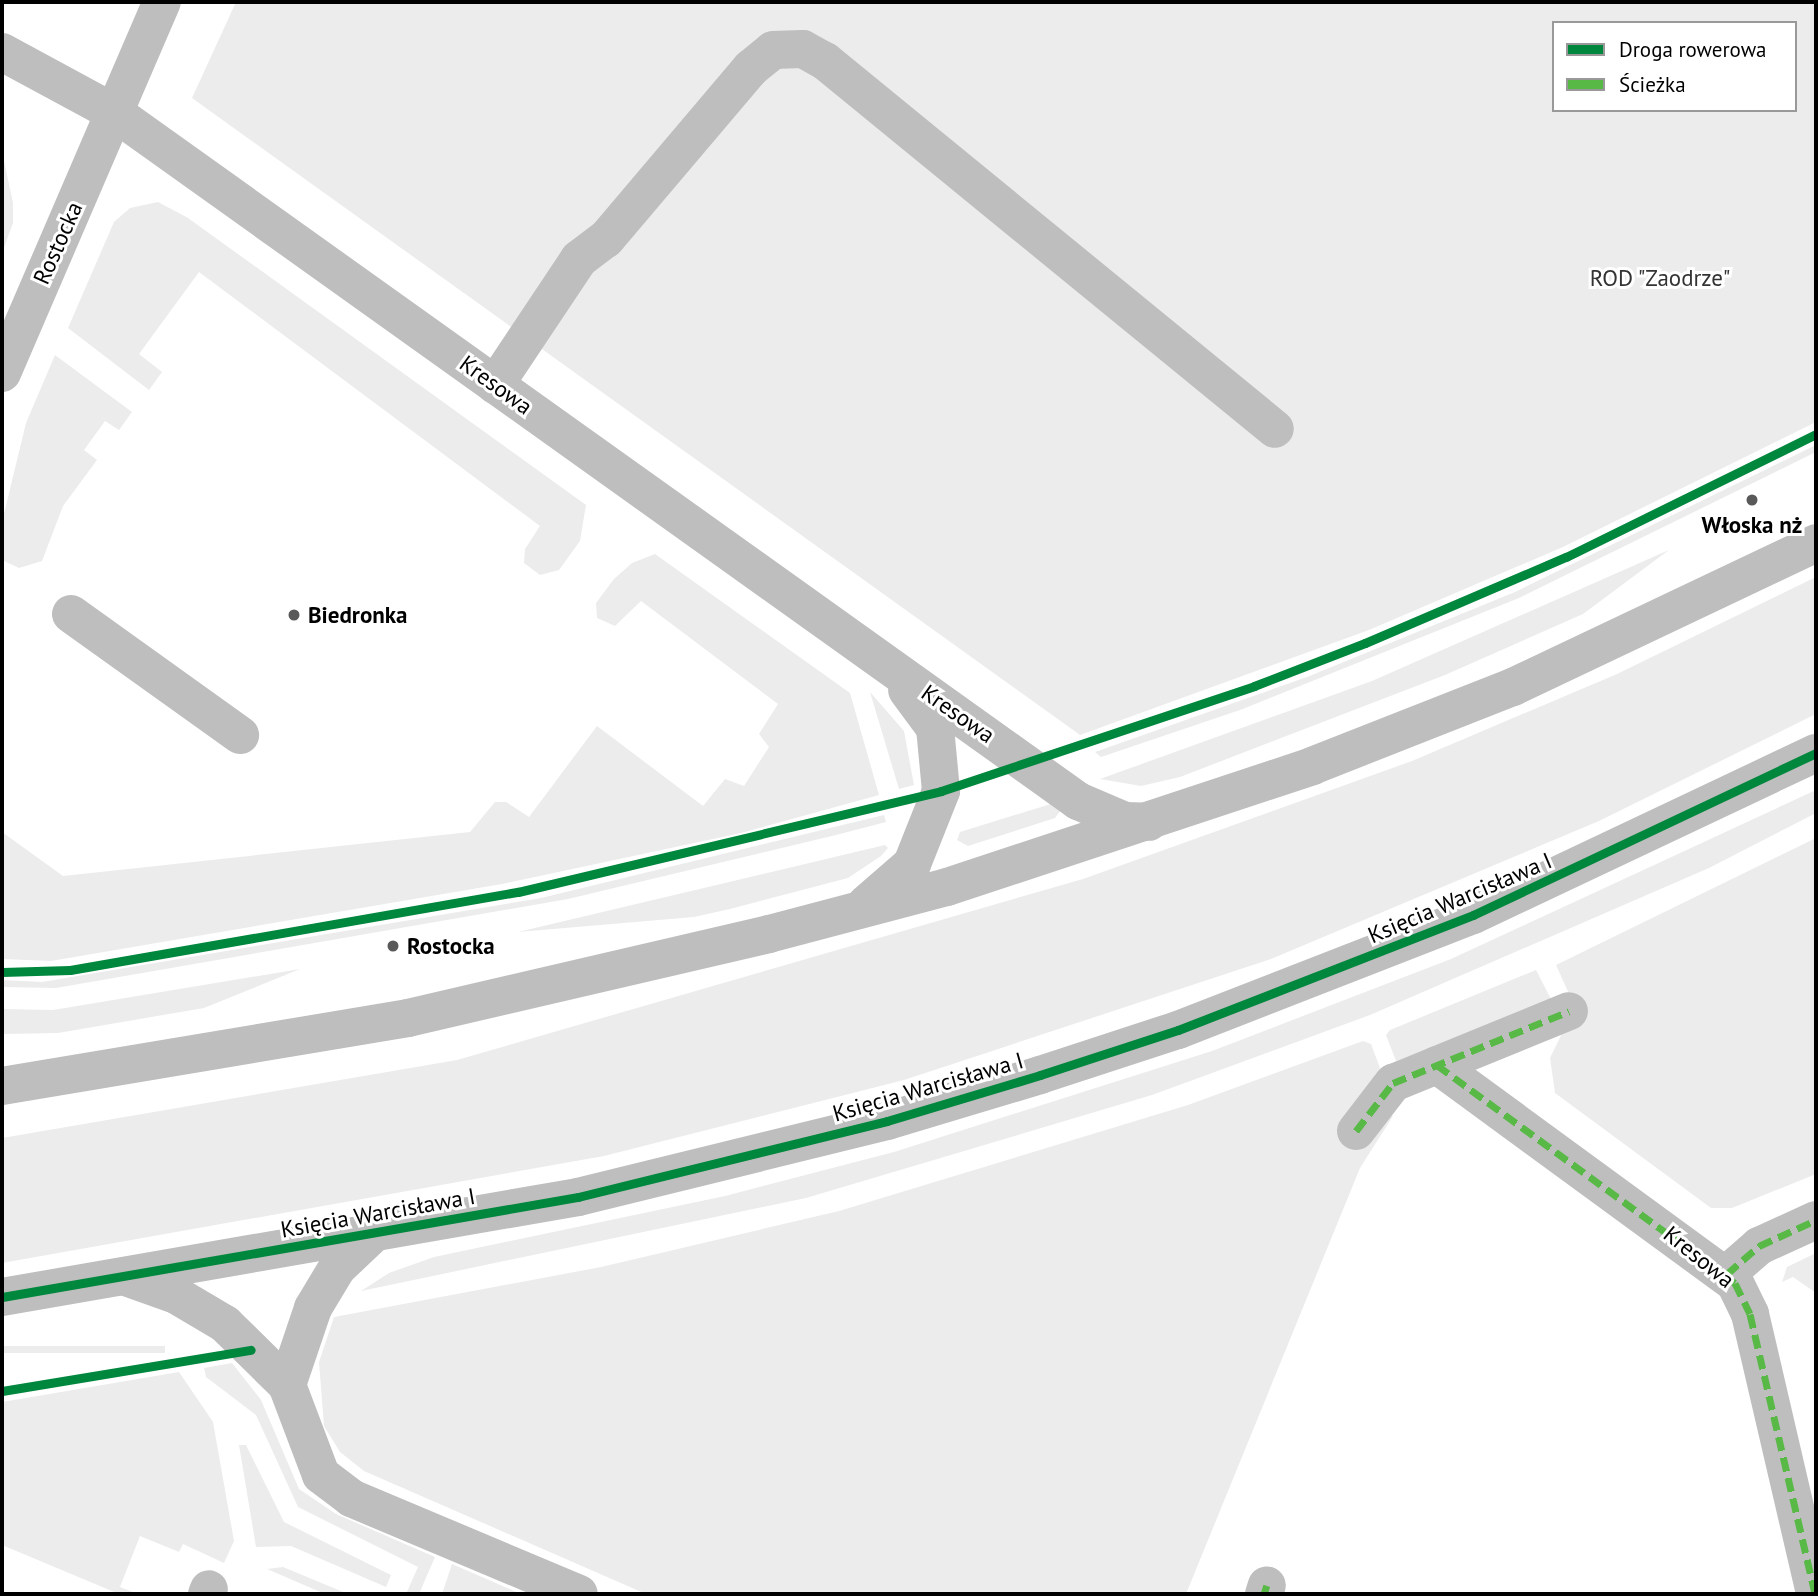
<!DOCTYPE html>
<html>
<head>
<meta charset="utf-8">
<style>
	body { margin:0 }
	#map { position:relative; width:1818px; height:1596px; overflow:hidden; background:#fff; font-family:"PT Sans",sans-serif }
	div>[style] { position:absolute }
	.green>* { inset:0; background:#ececec; transform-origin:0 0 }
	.minor>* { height:38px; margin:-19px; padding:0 19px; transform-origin:19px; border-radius:19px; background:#bebebe }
	.quiet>* { height:7px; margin-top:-3.5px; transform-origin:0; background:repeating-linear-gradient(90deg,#58b947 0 14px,transparent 0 21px) }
	.cycleway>* { height:9px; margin:-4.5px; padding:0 4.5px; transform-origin:4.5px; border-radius:4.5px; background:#00873e }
	.dots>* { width:19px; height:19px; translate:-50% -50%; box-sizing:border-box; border:4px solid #fff; border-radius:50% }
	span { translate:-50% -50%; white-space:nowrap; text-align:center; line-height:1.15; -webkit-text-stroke:6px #fff; paint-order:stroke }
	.street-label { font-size:23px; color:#000 }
	.park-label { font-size:23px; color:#333 }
	.poi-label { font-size:23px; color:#000; font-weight:700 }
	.left { translate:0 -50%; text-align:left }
	.frame { position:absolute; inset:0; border:4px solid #000; pointer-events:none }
	.legend { position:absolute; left:1552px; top:21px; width:245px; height:91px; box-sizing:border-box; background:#fff; border:2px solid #999; margin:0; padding:9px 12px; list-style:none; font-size:21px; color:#000 }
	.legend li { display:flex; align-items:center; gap:14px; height:35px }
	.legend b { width:35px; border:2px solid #999 }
</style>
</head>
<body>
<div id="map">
	<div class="green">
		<i style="clip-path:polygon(evenodd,236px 2px,1816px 2px,1816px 422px,1563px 547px,1369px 630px,1080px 735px,192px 98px,236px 2px,1554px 23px,1795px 23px,1795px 110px,1554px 110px,1554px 23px)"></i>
		<i style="clip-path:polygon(2px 151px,13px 203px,13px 223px,2px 253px)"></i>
		<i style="clip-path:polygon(158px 202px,188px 218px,586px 505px,580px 541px,559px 570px,540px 575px,524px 563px,525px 549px,540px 526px,199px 272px,139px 354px,162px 372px,149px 390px,68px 328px,114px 222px,130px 208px)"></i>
		<i style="clip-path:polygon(55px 355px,132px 412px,119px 430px,105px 421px,84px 450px,97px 460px,63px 506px,42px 561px,19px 568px,2px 560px,2px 522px,26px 423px)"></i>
		<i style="clip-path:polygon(1816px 445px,1816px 452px,1519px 598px,1240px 710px,1101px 757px,1095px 752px,1307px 677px,1515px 592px)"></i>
		<i style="clip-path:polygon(1669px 550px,1583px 614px,1445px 675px,1180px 777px,1141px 786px,1100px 779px,1372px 681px)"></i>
		<i style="clip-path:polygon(655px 554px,850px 693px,879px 795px,741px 833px,502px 884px,51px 961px,2px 959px,2px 832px,63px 876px,470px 832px,495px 802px,506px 802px,529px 817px,597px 726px,703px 806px,725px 779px,744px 786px,769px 747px,759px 734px,778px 704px,641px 601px,615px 626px,597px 618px,596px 603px,614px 579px,632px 563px)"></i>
		<i style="clip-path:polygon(1816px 577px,1816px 714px,1599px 821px,1271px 959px,904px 1080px,604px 1156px,2px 1263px,2px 1138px,457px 1060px,1083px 879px,1412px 761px,1617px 674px)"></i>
		<i style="clip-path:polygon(870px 692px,904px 731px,914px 785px,899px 789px)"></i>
		<i style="clip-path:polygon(1816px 790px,1816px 813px,1709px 868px,1370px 1015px,1152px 1095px,806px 1198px,361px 1291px,389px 1273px,434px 1257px,725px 1196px,894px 1152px,1212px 1051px,1451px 959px)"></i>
		<i style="clip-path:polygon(1054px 803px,1061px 810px,1055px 818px,968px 846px,957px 840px,960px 832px)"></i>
		<i style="clip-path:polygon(884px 815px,886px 822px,836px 835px,568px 899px,56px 988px,2px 987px,2px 980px,42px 982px,541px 898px)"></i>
		<i style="clip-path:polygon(1816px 838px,1816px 1174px,1732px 1208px,1711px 1208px,1555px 1093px,1550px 1058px,1575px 1007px,1556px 965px)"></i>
		<i style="clip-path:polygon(885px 845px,888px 848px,881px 856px,848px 878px,730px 909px,694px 917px,518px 932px)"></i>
		<i style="clip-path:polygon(300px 969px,204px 1008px,58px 1033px,2px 1034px,2px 1009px,53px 1010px)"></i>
		<i style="clip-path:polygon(1536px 970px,1552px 1001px,1396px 1061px,1386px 1035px,1390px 1030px)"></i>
		<i style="clip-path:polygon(1363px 1041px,1371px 1044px,1380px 1068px,1345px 1120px,1393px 1116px,1360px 1168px,1186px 1594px,646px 1594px,364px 1471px,340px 1452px,324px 1426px,319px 1362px,334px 1317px,601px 1267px,839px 1211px,1188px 1105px)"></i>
		<i style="clip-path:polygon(1816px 1253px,1816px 1293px,1793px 1277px,1782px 1282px,1787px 1267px)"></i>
		<i style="left:165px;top:1346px;width:7px;height:165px;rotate:90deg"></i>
		<i style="clip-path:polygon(232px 1363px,261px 1400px,299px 1489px,336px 1514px,435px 1557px,419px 1594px,406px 1594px,418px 1567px,298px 1507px,256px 1415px,206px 1377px,204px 1368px)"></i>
		<i style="clip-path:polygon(179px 1372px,213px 1422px,234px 1541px,224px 1563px,183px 1544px,179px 1552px,140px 1536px,120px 1587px,138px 1594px,119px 1594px,2px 1545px,2px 1402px)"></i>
		<i style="clip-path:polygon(239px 1445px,246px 1445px,284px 1522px,391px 1575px,386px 1587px,291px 1546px,256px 1547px)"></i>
		<i style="clip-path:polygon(452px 1564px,521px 1594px,442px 1594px)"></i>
		<i style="clip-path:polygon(283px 1567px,348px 1594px,325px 1594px,267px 1569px)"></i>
	</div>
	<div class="minor">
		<i style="left:2px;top:52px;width:128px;rotate:28.4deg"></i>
		<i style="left:115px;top:113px;width:1184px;rotate:35.54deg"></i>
		<i style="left:1078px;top:801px;width:51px;rotate:23.1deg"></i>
		<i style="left:1125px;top:821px;width:24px;rotate:2deg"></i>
		<i style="left:2px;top:373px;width:404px;rotate:-66.7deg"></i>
		<i style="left:495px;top:385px;width:151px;rotate:-56.3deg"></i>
		<i style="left:579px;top:259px;width:34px;rotate:-37deg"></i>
		<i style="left:606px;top:239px;width:224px;rotate:-49.7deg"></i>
		<i style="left:751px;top:68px;width:28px;rotate:-39deg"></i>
		<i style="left:773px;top:50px;width:30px;rotate:-2deg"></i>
		<i style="left:803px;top:49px;width:25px;rotate:29deg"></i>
		<i style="left:825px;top:61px;width:581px;rotate:39.28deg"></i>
		<i style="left:71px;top:614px;width:208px;rotate:35.6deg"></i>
		<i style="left:866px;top:904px;width:61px;rotate:-41deg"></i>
		<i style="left:912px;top:864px;width:79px;rotate:-68.3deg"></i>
		<i style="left:941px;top:791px;width:63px;rotate:-95.4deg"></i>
		<i style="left:935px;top:728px;width:47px;rotate:-126.4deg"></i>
		<i style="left:1437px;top:1065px;width:369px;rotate:36.2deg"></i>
		<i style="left:1735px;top:1283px;width:34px;rotate:64deg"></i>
		<i style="left:1750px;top:1314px;width:287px;rotate:76.9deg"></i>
		<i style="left:2px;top:1086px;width:412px;rotate:-9.5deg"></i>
		<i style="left:408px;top:1018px;width:371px;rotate:-13.1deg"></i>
		<i style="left:769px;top:934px;width:184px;rotate:-14.8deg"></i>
		<i style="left:947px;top:887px;width:385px;rotate:-18.3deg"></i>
		<i style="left:1312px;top:766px;width:216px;rotate:-21.5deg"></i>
		<i style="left:1513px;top:687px;width:335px;rotate:-25.4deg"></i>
		<i style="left:1356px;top:1131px;width:61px;rotate:-52.4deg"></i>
		<i style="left:1393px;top:1083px;width:190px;rotate:-22.2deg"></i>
		<i style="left:1727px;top:1274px;width:43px;rotate:-41.2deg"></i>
		<i style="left:1759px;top:1246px;width:63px;rotate:-24.5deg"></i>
		<i style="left:126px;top:1277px;width:53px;rotate:19.8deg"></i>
		<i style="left:176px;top:1295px;width:57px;rotate:30.6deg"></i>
		<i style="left:225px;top:1324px;width:87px;rotate:44.5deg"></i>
		<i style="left:287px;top:1385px;width:96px;rotate:69.3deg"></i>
		<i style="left:321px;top:1475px;width:38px;rotate:37deg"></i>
		<i style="left:351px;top:1498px;width:247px;rotate:22.8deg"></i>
		<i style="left:2px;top:1297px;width:585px;rotate:-9.85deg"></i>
		<i style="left:578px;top:1197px;width:318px;rotate:-13.8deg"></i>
		<i style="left:887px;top:1121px;width:160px;rotate:-16.7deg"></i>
		<i style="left:1040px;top:1075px;width:145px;rotate:-18.1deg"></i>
		<i style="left:1178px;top:1030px;width:317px;rotate:-21.3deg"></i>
		<i style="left:1473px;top:915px;width:379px;rotate:-25.3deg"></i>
		<i style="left:287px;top:1385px;width:81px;rotate:-71.3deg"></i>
		<i style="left:313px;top:1308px;width:47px;rotate:-59deg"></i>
		<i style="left:337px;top:1268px;width:51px;rotate:-43.4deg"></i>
		<i style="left:207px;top:1594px;width:5px;rotate:-68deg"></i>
		<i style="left:1264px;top:1594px;width:9px;rotate:-72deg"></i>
	</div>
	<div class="quiet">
		<i style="left:1437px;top:1065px;width:369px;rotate:36.2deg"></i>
		<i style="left:1735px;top:1283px;width:34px;rotate:64deg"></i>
		<i style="left:1750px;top:1314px;width:287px;rotate:76.9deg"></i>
		<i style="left:1356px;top:1131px;width:61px;rotate:-52.4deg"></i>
		<i style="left:1393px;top:1083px;width:190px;rotate:-22.2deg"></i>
		<i style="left:1727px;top:1274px;width:43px;rotate:-41.2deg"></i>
		<i style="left:1759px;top:1246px;width:63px;rotate:-24.5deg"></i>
		<i style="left:1264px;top:1594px;width:9px;rotate:-72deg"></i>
	</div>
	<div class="cycleway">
		<i style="left:2px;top:972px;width:68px;rotate:-1.7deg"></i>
		<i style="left:70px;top:970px;width:455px;rotate:-9.9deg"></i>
		<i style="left:518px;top:892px;width:435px;rotate:-13.4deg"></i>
		<i style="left:941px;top:791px;width:330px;rotate:-18.5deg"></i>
		<i style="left:1254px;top:686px;width:119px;rotate:-21.2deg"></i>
		<i style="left:1365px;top:643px;width:219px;rotate:-23.2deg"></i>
		<i style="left:1566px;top:557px;width:279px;rotate:-26.2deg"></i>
		<i style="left:2px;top:1297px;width:585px;rotate:-9.85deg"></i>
		<i style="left:578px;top:1197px;width:318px;rotate:-13.8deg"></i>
		<i style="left:887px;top:1121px;width:160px;rotate:-16.7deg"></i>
		<i style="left:1040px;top:1075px;width:145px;rotate:-18.1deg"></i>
		<i style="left:1178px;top:1030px;width:317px;rotate:-21.3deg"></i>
		<i style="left:1473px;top:915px;width:379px;rotate:-25.3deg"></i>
		<i style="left:2px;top:1391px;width:252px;rotate:-9.4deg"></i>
	</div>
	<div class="dots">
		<i style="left:1752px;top:500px;background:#595959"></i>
		<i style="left:294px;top:615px;background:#595959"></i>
		<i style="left:393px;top:946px;background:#595959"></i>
	</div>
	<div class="street-label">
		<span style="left:58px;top:243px;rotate:-66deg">Rostocka</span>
		<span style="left:496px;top:385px;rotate:36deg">Kresowa</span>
		<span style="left:958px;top:714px;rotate:35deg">Kresowa</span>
		<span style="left:1460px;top:898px;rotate:-23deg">Księcia Warcisława I</span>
		<span style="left:928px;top:1087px;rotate:-16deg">Księcia Warcisława I</span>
		<span style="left:378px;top:1213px;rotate:-10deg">Księcia Warcisława I</span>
		<span style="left:1699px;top:1257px;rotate:39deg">Kresowa</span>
	</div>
	<div class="park-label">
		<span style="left:1660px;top:278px">ROD "Zaodrze"</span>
	</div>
	<div class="poi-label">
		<span style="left:1752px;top:525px">Włoska nż</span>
		<span class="left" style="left:308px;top:615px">Biedronka</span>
		<span class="left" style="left:407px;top:946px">Rostocka</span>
	</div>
	<div class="frame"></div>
	<ul class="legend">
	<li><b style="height:9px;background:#00873e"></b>Droga rowerowa</li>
	<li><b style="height:9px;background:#58b947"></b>Ścieżka</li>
	</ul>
</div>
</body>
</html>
